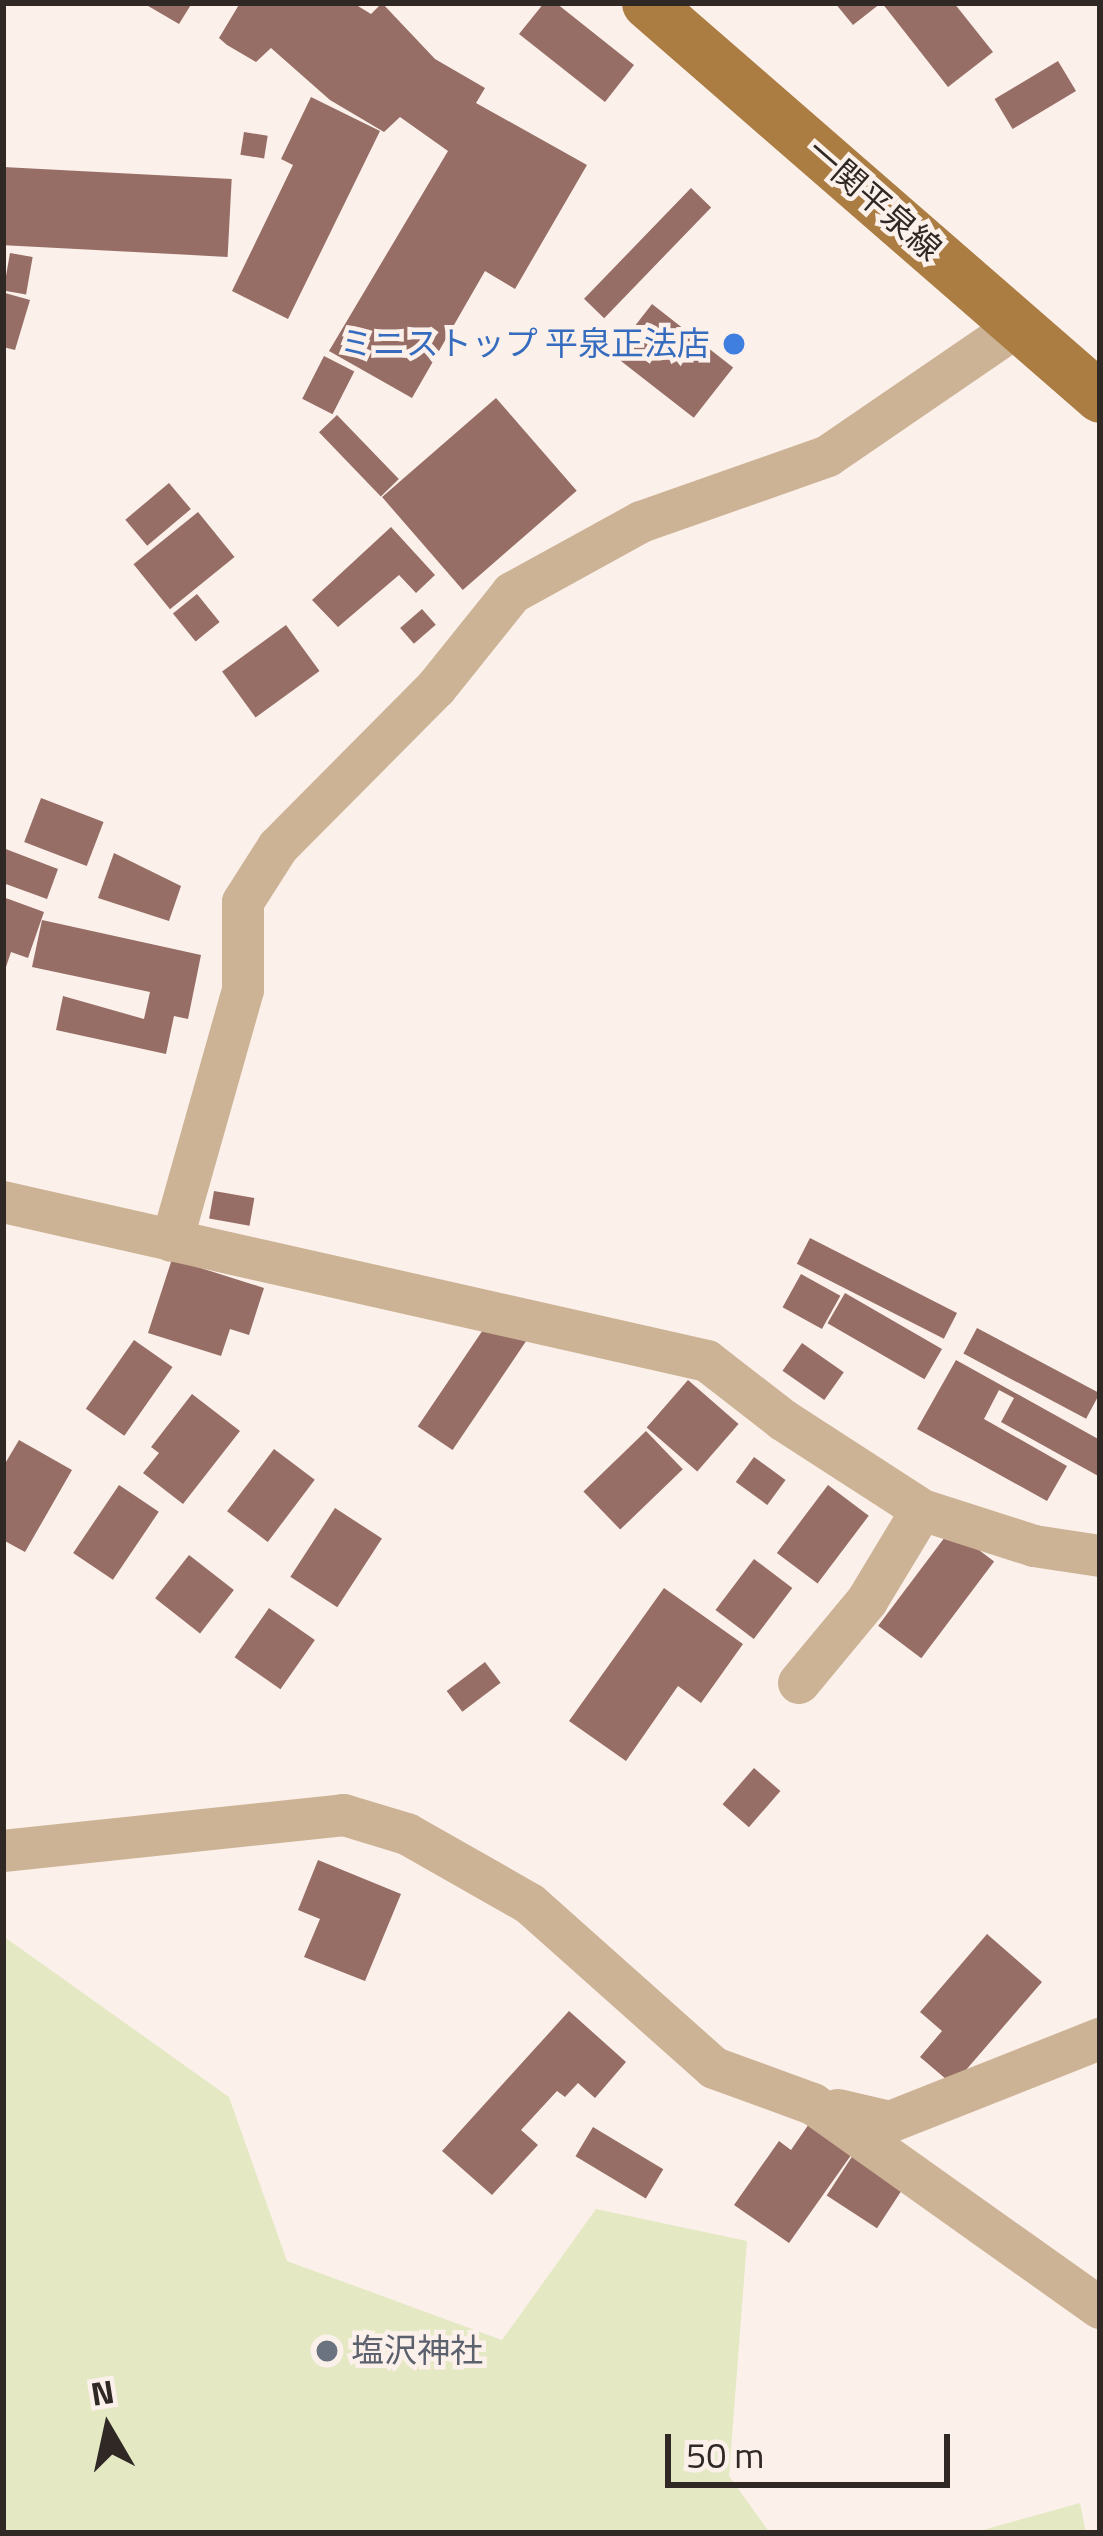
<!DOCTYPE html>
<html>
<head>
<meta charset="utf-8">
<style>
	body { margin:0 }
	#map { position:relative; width:1103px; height:2536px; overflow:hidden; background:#fcf0eb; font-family:"Titillium Web","Noto Sans JP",sans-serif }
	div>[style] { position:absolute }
	.green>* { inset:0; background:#e4e9c4 }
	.building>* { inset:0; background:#966e66; transform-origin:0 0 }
	.minor>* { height:42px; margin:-21px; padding:0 21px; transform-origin:21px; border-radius:21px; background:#cdb395 }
	.major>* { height:51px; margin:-25.5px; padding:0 25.5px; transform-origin:25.5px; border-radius:25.5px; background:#ab7d42 }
	.dots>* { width:33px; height:33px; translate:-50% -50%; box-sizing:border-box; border:6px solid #fcf0eb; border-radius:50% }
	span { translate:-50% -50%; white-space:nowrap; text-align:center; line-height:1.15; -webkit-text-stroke:9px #fcf0eb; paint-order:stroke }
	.street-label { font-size:33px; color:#2f2825 }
	.shop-label { font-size:33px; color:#366cbe }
	.right { translate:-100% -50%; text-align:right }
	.worship-label { font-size:33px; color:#5b616d }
	.left { translate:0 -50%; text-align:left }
	.frame { position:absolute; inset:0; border:6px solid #2f2825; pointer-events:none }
	.north { position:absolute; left:48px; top:2368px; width:120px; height:120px; -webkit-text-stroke:9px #fcf0eb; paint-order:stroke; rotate:351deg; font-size:33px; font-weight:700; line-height:48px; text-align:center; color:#2f2825 }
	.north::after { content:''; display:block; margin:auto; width:42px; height:54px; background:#2f2825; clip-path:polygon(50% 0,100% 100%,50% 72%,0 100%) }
	.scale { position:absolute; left:665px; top:2434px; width:285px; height:54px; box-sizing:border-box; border:6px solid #2f2825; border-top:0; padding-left:15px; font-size:36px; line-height:42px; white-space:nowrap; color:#2f2825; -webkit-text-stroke:9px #fcf0eb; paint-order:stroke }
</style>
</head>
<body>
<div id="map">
	<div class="green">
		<i style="clip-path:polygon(3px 1936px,229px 2097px,287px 2261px,502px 2340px,596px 2209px,747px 2241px,729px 2476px,770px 2533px,3px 2533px)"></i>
		<i style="clip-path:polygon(1080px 2503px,1086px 2533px,972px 2533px)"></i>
	</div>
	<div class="building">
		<i style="clip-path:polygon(143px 3px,192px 3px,179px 24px)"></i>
		<i style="clip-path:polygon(240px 3px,353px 3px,371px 14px,382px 3px,435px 59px,485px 88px,476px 103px,587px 165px,515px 289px,485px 271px,412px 398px,329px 351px,448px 151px,400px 117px,384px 132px,330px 100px,271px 48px,256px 62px,227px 45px,219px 38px)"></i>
		<i style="clip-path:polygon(544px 3px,556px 3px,634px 65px,605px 102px,519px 34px)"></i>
		<i style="clip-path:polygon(835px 3px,881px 3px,853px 25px)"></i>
		<i style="clip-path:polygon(882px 3px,954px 3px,993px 52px,948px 87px)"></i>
		<i style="left:1058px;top:61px;width:35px;height:74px;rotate:59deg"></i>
		<i style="clip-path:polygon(311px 97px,380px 131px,288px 319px,232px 291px,293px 165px,281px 159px)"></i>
		<i style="left:244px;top:132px;width:24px;height:23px;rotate:9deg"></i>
		<i style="left:3px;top:167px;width:229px;height:78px;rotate:3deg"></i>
		<i style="left:691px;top:188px;width:28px;height:154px;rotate:44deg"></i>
		<i style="left:10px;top:253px;width:23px;height:38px;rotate:10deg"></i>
		<i style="clip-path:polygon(5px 293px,30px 300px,15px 350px,3px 347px)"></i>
		<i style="left:652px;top:304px;width:103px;height:64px;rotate:38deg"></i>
		<i style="left:324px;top:356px;width:34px;height:48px;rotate:27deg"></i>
		<i style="left:496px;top:398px;width:123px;height:151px;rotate:49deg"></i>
		<i style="left:337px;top:415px;width:89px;height:25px;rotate:46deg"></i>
		<i style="left:169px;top:483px;width:34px;height:57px;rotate:50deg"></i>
		<i style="left:198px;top:512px;width:58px;height:83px;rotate:51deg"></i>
		<i style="clip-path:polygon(391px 527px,435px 575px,416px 593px,399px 575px,338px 627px,312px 600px)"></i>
		<i style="left:197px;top:594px;width:36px;height:31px;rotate:51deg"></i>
		<i style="left:422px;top:609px;width:21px;height:29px;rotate:49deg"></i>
		<i style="left:286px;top:625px;width:57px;height:79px;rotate:54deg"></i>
		<i style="left:41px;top:798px;width:67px;height:47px;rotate:21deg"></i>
		<i style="clip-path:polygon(3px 848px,58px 869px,47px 899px,3px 883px)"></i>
		<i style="clip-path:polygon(114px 853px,181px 886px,169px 921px,98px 898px)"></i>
		<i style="clip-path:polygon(3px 897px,44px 912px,28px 958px,11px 952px,4px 973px)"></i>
		<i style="clip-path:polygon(42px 920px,201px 955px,188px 1019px,174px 1016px,166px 1054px,56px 1030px,63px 996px,144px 1019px,150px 992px,32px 967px)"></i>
		<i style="left:214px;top:1191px;width:41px;height:28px;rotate:10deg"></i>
		<i style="left:810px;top:1238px;width:165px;height:29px;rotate:27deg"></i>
		<i style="clip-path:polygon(172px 1259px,264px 1288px,249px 1335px,230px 1329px,221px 1356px,148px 1333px)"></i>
		<i style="left:801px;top:1274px;width:45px;height:38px;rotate:29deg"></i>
		<i style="left:845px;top:1293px;width:112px;height:35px;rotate:30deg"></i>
		<i style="left:491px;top:1318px;width:42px;height:131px;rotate:34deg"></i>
		<i style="left:977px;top:1328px;width:139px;height:29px;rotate:28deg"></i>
		<i style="left:134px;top:1340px;width:47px;height:84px;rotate:35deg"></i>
		<i style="left:802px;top:1343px;width:51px;height:34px;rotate:35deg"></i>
		<i style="clip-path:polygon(956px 1360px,1100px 1440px,1100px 1477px,1001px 1422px,1014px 1398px,999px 1390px,984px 1419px,1067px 1466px,1047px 1501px,917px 1429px)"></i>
		<i style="left:688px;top:1380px;width:67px;height:63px;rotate:41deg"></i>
		<i style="clip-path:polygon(192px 1394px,240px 1431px,183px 1504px,143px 1473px,159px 1453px,151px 1447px)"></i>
		<i style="left:646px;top:1431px;width:53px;height:87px;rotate:46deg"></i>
		<i style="clip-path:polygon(19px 1440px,72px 1470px,25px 1552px,3px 1540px,3px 1467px)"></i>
		<i style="left:274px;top:1449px;width:51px;height:78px;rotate:37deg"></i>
		<i style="left:754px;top:1457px;width:39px;height:31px;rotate:36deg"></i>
		<i style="left:119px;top:1485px;width:48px;height:82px;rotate:34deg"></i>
		<i style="left:828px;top:1485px;width:51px;height:85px;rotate:37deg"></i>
		<i style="left:335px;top:1508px;width:56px;height:82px;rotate:33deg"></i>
		<i style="left:951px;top:1529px;width:54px;height:121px;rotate:37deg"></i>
		<i style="left:189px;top:1555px;width:57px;height:55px;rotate:38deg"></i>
		<i style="left:754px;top:1559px;width:48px;height:64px;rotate:37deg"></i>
		<i style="clip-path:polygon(664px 1588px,743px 1644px,701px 1703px,678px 1686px,626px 1761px,569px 1721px)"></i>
		<i style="left:269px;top:1608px;width:56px;height:60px;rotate:35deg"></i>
		<i style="left:485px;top:1662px;width:26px;height:48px;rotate:53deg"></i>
		<i style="left:754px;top:1768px;width:35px;height:48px;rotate:41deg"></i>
		<i style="clip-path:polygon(318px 1860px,401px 1894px,365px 1981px,304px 1957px,320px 1919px,298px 1910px)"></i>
		<i style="clip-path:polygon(987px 1934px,1042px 1982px,953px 2085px,920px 2057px,942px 2031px,920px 2012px)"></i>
		<i style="clip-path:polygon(569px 2011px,626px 2062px,595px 2098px,578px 2083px,565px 2097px,557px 2091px,521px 2130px,538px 2145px,492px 2195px,442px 2151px)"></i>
		<i style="clip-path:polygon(811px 2121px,854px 2151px,789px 2243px,734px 2205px,779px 2141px,791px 2150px)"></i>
		<i style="left:593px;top:2127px;width:82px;height:34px;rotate:31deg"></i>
		<i style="left:855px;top:2152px;width:60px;height:52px;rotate:33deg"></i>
	</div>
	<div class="minor">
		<i style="left:3px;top:1202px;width:722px;rotate:12.73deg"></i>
		<i style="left:707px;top:1361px;width:96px;rotate:37.8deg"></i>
		<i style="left:783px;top:1420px;width:166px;rotate:32.9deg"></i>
		<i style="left:922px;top:1510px;width:118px;rotate:17.8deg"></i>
		<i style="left:1034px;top:1546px;width:67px;rotate:8.6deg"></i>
		<i style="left:172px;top:1241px;width:261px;rotate:-74.2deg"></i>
		<i style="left:243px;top:990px;width:88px;rotate:-90deg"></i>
		<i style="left:243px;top:902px;width:65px;rotate:-57.5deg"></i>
		<i style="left:278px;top:847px;width:224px;rotate:-45.2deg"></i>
		<i style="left:436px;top:688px;width:122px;rotate:-51.3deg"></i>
		<i style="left:512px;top:593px;width:147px;rotate:-28.8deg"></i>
		<i style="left:641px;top:522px;width:198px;rotate:-19.4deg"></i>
		<i style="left:828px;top:456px;width:230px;rotate:-34.4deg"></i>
		<i style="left:799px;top:1683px;width:107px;rotate:-50.3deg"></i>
		<i style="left:867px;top:1601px;width:106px;rotate:-58.9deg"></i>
		<i style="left:3px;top:1851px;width:343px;rotate:-6deg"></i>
		<i style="left:344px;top:1815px;width:66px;rotate:16.8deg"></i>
		<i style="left:407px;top:1834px;width:142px;rotate:29.6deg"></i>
		<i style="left:530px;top:1904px;width:246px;rotate:41.7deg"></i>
		<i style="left:714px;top:2068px;width:105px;rotate:20deg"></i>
		<i style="left:813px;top:2104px;width:352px;rotate:35.4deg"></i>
		<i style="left:838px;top:2110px;width:53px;rotate:13deg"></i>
		<i style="left:890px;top:2122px;width:226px;rotate:-21.6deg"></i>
	</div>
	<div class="major">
		<i style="left:647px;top:3px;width:600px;rotate:41.02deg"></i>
	</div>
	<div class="dots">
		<i style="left:734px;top:344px;background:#3f7fe0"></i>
		<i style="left:327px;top:2351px;background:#6b7280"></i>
	</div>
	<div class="street-label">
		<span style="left:874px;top:200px;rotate:41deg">一関平泉線</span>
	</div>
	<div class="shop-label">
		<span class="right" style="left:710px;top:344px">ミニストップ 平泉正法店</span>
	</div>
	<div class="worship-label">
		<span class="left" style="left:351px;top:2351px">塩沢神社</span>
	</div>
	<div class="frame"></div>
	<div class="north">N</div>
	<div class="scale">50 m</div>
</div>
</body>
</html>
